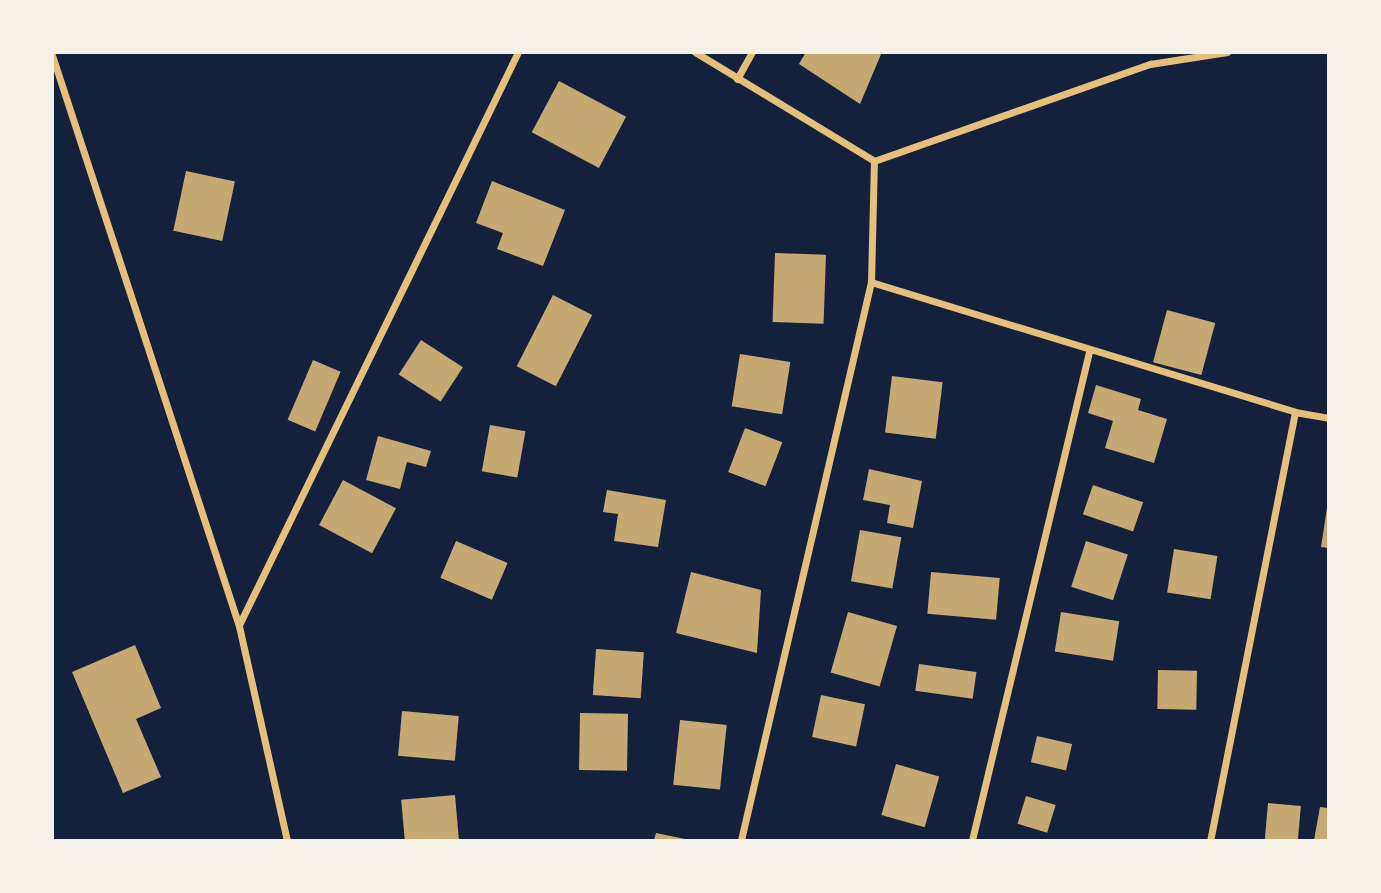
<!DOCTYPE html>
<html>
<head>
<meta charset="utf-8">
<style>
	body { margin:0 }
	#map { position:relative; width:1381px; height:893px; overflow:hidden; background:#14213d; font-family:"DM Sans",sans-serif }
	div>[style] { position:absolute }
	.building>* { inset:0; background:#c6a872; transform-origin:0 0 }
	.minor>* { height:7px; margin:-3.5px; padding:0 3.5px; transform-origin:3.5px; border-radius:3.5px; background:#e5c07b }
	span { translate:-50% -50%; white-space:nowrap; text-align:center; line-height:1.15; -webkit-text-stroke:7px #f6f1e7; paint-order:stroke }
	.frame { position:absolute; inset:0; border:54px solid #f6f1e7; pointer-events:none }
</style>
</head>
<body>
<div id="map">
	<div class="building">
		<i style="clip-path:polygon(806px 52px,882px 52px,860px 104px,799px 64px)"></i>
		<i style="left:559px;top:81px;width:76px;height:58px;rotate:28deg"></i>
		<i style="left:186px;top:171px;width:50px;height:61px;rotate:12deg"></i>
		<i style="clip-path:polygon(492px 181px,565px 210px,543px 266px,497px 249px,503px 233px,476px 223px)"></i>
		<i style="left:775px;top:253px;width:51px;height:69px;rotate:2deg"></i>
		<i style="left:553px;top:295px;width:44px;height:80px;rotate:27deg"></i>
		<i style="left:1167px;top:310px;width:50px;height:54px;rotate:15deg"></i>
		<i style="left:421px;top:340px;width:50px;height:41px;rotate:33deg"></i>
		<i style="left:740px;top:354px;width:51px;height:53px;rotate:9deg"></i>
		<i style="left:313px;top:360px;width:30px;height:65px;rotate:23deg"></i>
		<i style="left:892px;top:376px;width:51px;height:57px;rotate:7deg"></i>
		<i style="clip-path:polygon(1096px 385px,1141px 399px,1138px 410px,1167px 419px,1154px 463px,1105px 448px,1113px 421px,1088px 413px)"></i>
		<i style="left:490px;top:425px;width:36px;height:47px;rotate:10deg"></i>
		<i style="left:745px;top:428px;width:40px;height:47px;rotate:21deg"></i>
		<i style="clip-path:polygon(378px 436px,431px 451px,426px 467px,407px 462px,400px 489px,366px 480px)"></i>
		<i style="clip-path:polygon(869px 469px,922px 481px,913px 528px,887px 523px,890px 505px,863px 500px)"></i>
		<i style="left:343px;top:480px;width:60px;height:51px;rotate:28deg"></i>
		<i style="left:1093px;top:485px;width:53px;height:31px;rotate:19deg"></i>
		<i style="clip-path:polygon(607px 490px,666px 500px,658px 547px,614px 541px,618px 514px,603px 512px)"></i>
		<i style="clip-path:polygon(1327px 508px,1328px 509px,1328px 548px,1321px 547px)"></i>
		<i style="left:860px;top:530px;width:42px;height:52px;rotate:10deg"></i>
		<i style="left:456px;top:541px;width:56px;height:40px;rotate:23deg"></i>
		<i style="left:1086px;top:541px;width:44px;height:48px;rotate:18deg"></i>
		<i style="left:1174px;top:549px;width:44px;height:44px;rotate:9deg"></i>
		<i style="clip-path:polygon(691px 572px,761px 590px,757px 653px,676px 633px)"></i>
		<i style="left:931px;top:572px;width:69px;height:42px;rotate:5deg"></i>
		<i style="left:848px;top:612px;width:51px;height:63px;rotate:16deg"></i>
		<i style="left:1061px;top:612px;width:59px;height:40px;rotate:9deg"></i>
		<i style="clip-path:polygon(135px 645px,161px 708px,136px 719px,161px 777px,123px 793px,72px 672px)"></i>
		<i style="left:596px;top:649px;width:48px;height:46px;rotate:4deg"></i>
		<i style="left:919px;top:664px;width:58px;height:27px;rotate:8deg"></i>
		<i style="left:1158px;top:670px;width:39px;height:39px;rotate:1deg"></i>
		<i style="left:821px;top:695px;width:45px;height:43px;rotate:12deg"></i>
		<i style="left:402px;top:711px;width:57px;height:45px;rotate:5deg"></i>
		<i style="left:580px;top:713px;width:48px;height:57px;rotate:1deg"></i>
		<i style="left:680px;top:720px;width:47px;height:65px;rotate:6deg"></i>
		<i style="left:1037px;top:736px;width:36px;height:27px;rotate:13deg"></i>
		<i style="left:896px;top:764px;width:45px;height:53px;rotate:16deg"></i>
		<i style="left:455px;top:795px;width:45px;height:54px;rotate:85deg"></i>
		<i style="left:1026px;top:796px;width:31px;height:29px;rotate:17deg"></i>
		<i style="left:1268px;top:803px;width:33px;height:37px;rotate:5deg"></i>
		<i style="clip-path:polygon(1320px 807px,1328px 808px,1328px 840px,1314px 840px)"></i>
		<i style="clip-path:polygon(656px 833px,685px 839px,685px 840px,654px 840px)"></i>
	</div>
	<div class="minor">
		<i style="left:695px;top:52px;width:210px;rotate:31.3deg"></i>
		<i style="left:52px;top:55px;width:601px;rotate:71.87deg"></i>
		<i style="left:239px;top:626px;width:219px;rotate:77.4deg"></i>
		<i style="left:737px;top:79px;width:31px;rotate:-61deg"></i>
		<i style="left:874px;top:161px;width:293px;rotate:-19.4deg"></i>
		<i style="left:1150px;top:64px;width:78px;rotate:-8.9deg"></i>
		<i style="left:871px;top:282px;width:443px;rotate:17deg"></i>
		<i style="left:1295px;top:412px;width:436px;rotate:101.2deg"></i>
		<i style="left:1295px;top:412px;width:34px;rotate:10deg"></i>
		<i style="left:239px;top:625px;width:637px;rotate:-64.04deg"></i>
		<i style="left:741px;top:840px;width:573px;rotate:-76.89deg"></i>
		<i style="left:871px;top:282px;width:121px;rotate:-88.6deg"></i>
		<i style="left:972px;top:840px;width:502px;rotate:-76.52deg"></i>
	</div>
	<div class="frame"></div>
</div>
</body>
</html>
